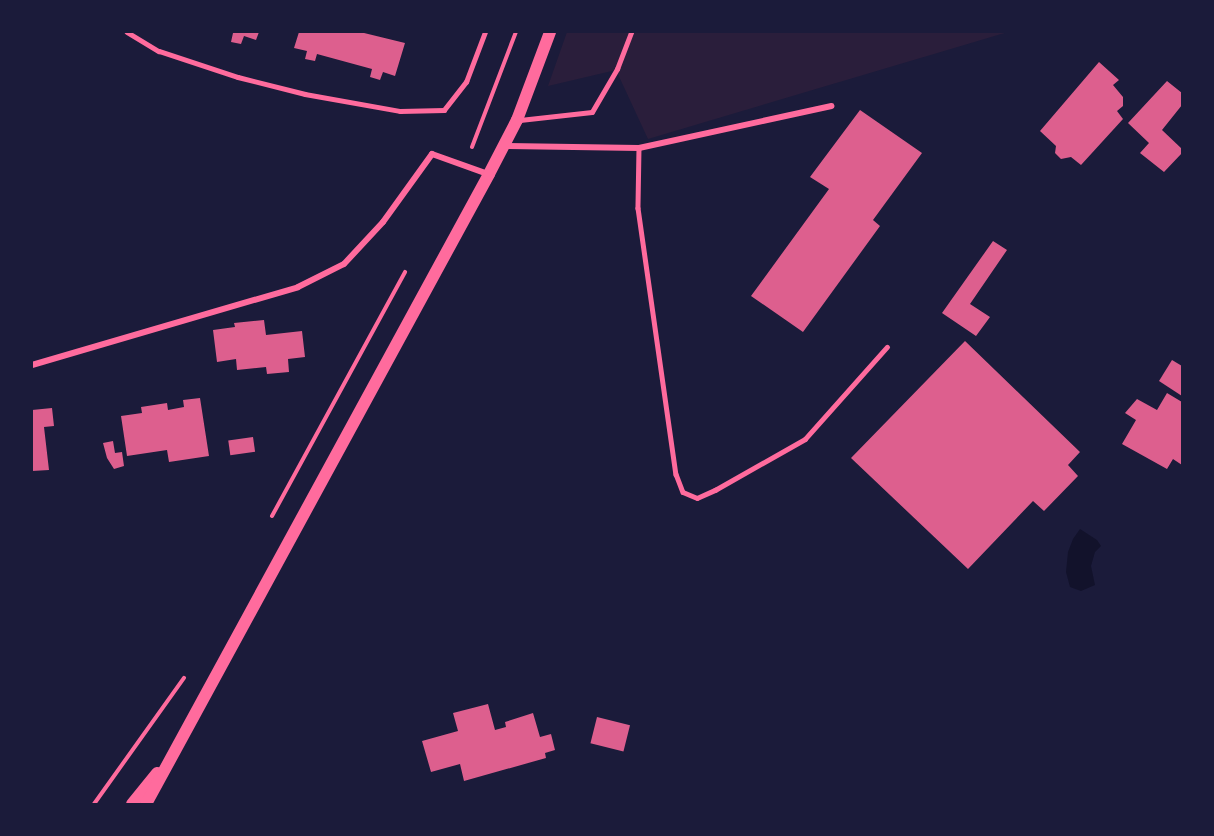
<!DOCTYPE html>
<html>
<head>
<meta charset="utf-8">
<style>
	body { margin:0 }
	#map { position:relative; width:1214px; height:836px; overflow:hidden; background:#1b1b3a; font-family:Quicksand,sans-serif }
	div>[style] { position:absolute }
	.green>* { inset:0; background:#2a1e3b }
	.water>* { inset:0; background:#12122b }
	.building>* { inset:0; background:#dd5f8e; transform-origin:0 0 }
	.path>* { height:4px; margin:-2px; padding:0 2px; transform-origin:2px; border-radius:2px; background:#ff6b9d }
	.service>* { height:4.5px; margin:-2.25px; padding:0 2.25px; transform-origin:2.25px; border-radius:2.25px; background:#ff6b9d }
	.minor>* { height:6px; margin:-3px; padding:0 3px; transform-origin:3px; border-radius:3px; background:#ff6b9d }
	.secondary>* { height:12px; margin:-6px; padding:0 6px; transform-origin:6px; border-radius:6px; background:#ff6b9d }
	span { translate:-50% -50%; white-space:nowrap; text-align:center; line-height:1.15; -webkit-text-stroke:4.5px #1b1b3a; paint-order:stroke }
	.frame { position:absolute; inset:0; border:33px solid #1b1b3a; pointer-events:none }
</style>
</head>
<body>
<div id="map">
	<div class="green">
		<i style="clip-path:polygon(567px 32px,1008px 32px,648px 139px,616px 70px,548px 86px)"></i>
	</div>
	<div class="water">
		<i style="clip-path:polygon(1080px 529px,1097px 540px,1101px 546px,1095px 552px,1091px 566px,1095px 585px,1081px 591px,1070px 587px,1066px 572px,1068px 552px,1073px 539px)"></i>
	</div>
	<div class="building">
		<i style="clip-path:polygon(229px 32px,259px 32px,256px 40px,244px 36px,241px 44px,231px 42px,233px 33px)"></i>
		<i style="clip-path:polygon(299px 32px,360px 32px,405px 43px,395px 76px,383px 72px,380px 80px,370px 77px,372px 69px,317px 54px,315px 61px,305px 59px,307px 51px,294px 48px)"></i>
		<i style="clip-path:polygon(1099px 62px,1119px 80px,1113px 85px,1123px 97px,1123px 106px,1117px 111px,1123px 119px,1081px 165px,1071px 157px,1061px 159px,1055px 153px,1056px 146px,1040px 131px)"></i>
		<i style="clip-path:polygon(1167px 81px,1182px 93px,1182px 105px,1162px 130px,1182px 149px,1182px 153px,1164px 172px,1140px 153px,1149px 143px,1128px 123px)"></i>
		<i style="clip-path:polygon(860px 110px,922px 153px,873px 220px,880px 226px,803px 332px,751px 296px,829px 189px,810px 177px)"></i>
		<i style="clip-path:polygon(993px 241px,1007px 250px,970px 304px,990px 317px,976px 336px,942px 313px)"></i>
		<i style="clip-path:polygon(264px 320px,266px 335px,302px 331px,305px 357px,288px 359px,289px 372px,267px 374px,266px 367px,237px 370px,236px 359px,217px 362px,213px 330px,235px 327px,234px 323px)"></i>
		<i style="clip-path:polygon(965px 341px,1080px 452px,1068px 465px,1078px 476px,1044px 511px,1033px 501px,968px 569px,851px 458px)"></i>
		<i style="clip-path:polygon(1172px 360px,1182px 366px,1182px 396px,1159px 381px)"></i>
		<i style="clip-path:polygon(1167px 393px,1182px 402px,1182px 465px,1173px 459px,1167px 469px,1122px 444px,1136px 420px,1125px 413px,1137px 399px,1157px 410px)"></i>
		<i style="clip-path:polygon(200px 398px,209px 456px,169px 462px,167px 450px,127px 456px,121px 416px,142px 413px,141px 407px,167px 403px,168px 410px,184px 407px,183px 400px)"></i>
		<i style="clip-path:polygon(52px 408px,54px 426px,44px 427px,49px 470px,32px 471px,32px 410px)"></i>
		<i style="left:253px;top:437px;width:15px;height:25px;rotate:82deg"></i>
		<i style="clip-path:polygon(113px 441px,115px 453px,122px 452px,124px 466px,114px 469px,107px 458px,103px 443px)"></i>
		<i style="clip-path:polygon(488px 704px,495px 730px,506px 727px,505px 722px,533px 713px,540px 737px,551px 734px,555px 750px,545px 753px,546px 758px,464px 781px,460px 764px,431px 772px,422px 741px,458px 731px,453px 713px)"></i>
		<i style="left:597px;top:717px;width:34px;height:27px;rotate:14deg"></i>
	</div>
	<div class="path">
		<i style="left:472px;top:147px;width:123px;rotate:-69.1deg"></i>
		<i style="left:272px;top:516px;width:278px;rotate:-61.4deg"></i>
		<i style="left:94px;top:804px;width:155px;rotate:-54.5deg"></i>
	</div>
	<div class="service">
		<i style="left:127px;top:32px;width:37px;rotate:31deg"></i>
		<i style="left:159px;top:51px;width:83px;rotate:18.2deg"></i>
		<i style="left:238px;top:77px;width:69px;rotate:14.2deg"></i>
		<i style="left:305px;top:94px;width:97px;rotate:10.1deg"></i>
		<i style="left:400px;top:111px;width:44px;rotate:-1.3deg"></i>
		<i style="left:444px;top:110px;width:36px;rotate:-52deg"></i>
		<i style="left:466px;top:82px;width:53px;rotate:-69.2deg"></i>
		<i style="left:520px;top:120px;width:72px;rotate:-6.3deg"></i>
		<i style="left:592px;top:112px;width:50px;rotate:-59.8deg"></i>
		<i style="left:617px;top:69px;width:40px;rotate:-69deg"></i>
		<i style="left:639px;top:148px;width:60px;rotate:91deg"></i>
		<i style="left:638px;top:208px;width:269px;rotate:81.9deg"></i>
		<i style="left:676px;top:474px;width:19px;rotate:69deg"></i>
		<i style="left:683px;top:492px;width:15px;rotate:23deg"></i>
		<i style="left:697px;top:498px;width:20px;rotate:-24deg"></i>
		<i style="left:715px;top:490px;width:103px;rotate:-29.5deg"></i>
		<i style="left:805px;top:439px;width:123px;rotate:-48.3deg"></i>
	</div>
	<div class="minor">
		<i style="left:504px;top:146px;width:135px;rotate:0.8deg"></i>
		<i style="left:639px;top:148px;width:197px;rotate:-12.3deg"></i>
		<i style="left:32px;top:365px;width:277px;rotate:-16.3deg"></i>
		<i style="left:298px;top:287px;width:51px;rotate:-26.6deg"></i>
		<i style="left:344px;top:264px;width:57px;rotate:-47.1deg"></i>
		<i style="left:383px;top:222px;width:84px;rotate:-54.2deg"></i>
		<i style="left:432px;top:154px;width:59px;rotate:19.7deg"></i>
	</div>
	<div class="secondary">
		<i style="left:132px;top:804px;width:40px;rotate:-51deg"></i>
		<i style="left:146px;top:804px;width:717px;rotate:-61.43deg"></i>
		<i style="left:489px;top:174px;width:61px;rotate:-62.6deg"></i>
		<i style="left:517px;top:120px;width:94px;rotate:-69.4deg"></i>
	</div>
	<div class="frame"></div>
</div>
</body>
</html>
